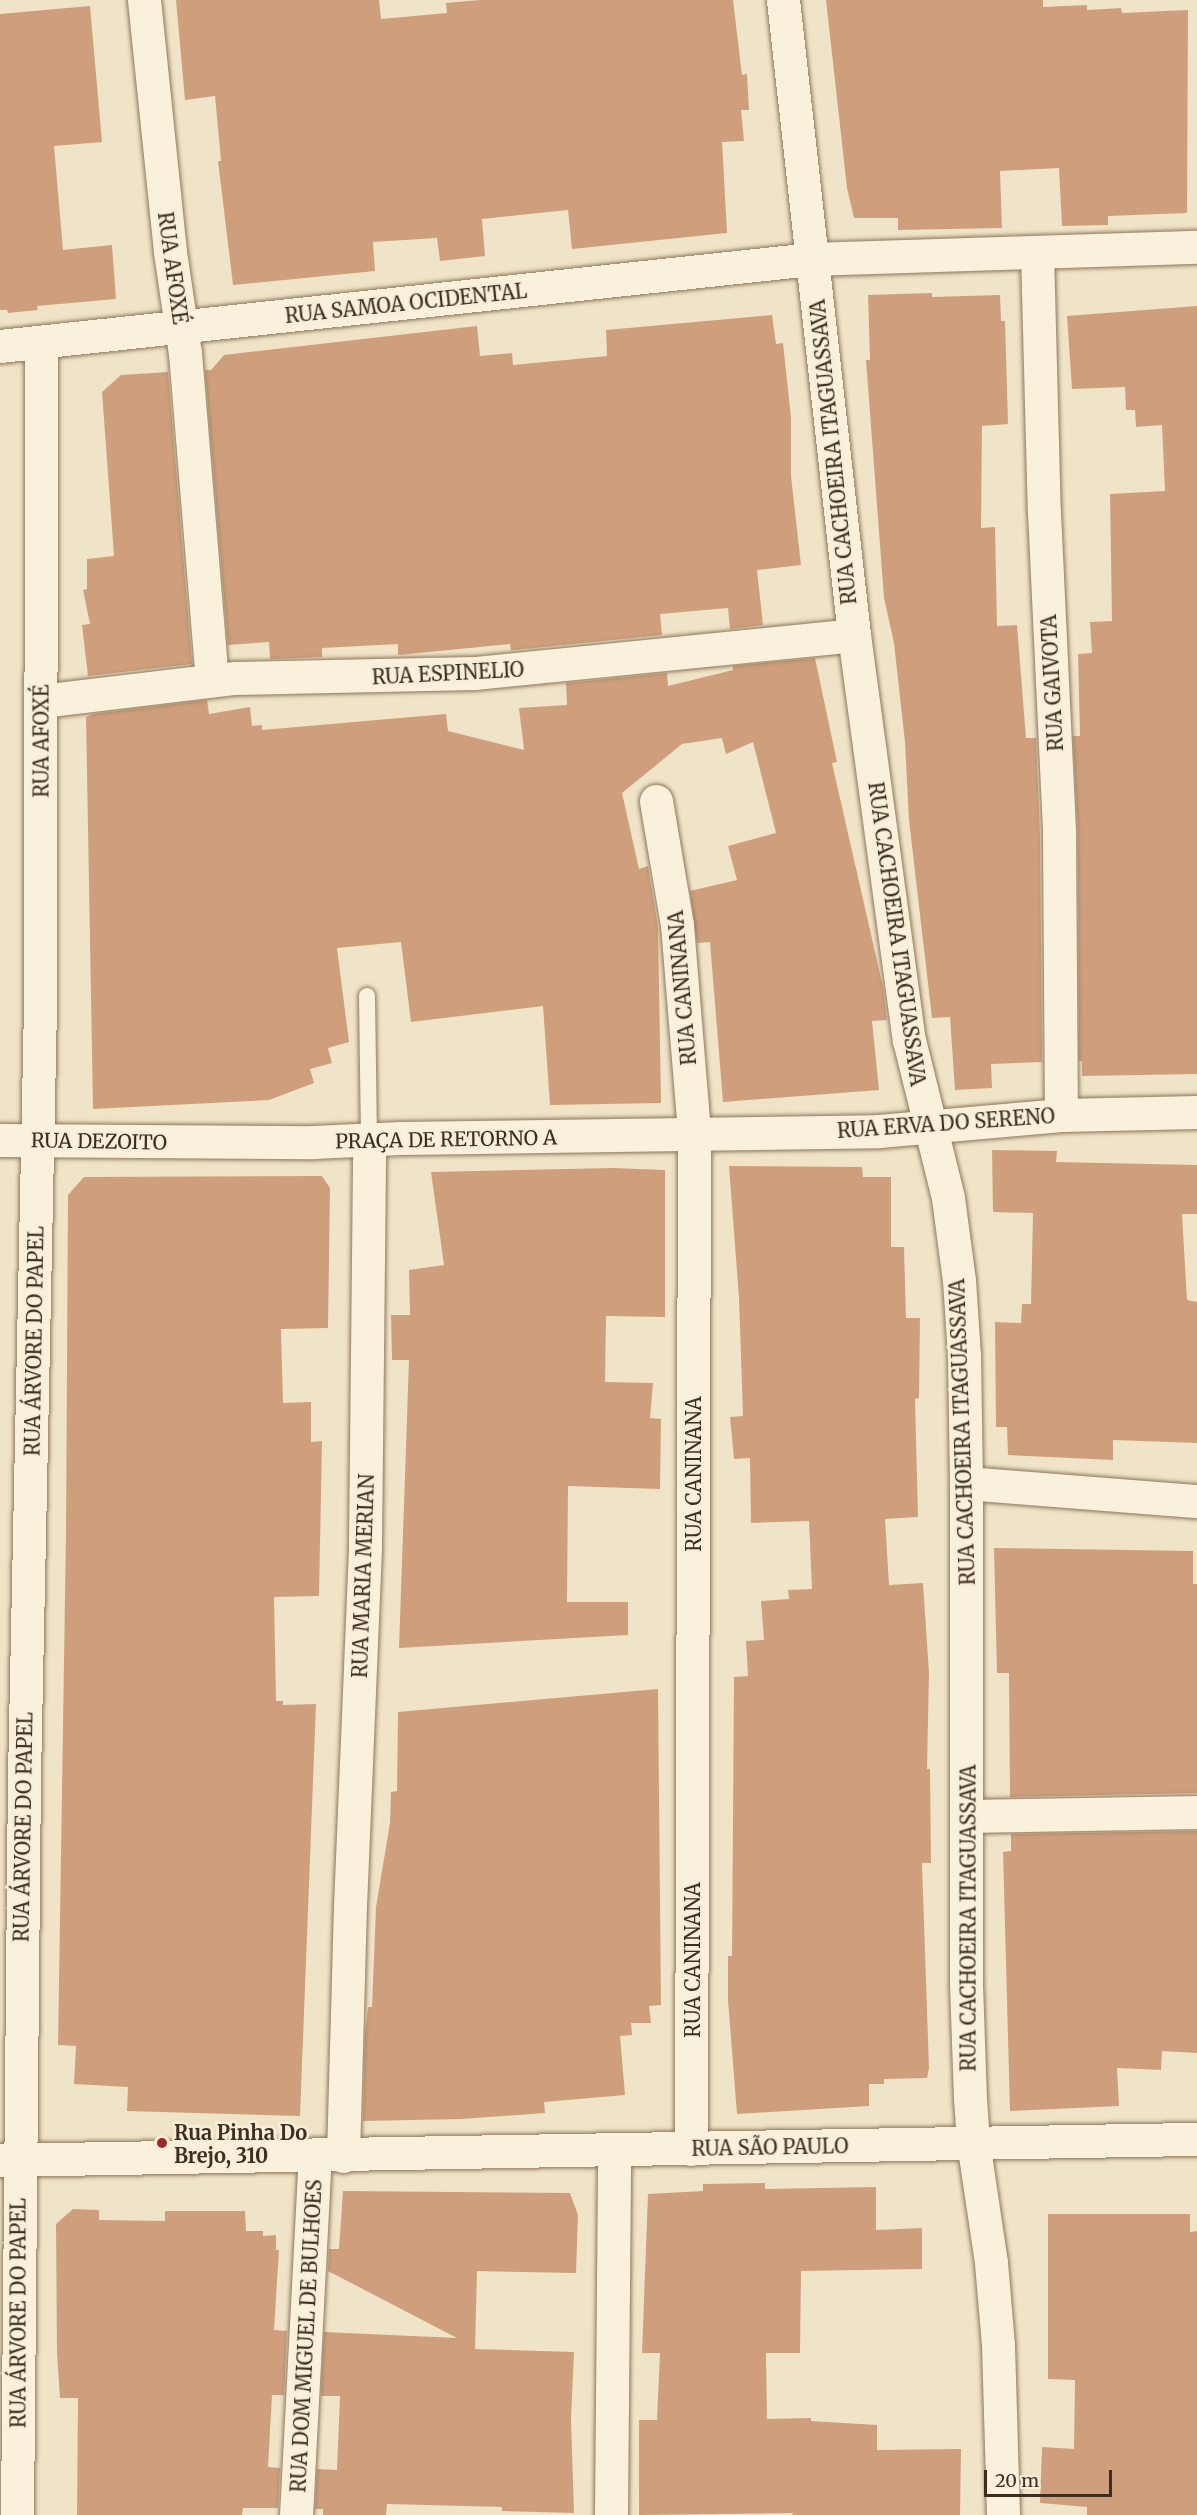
<!DOCTYPE html>
<html>
<head>
<meta charset="utf-8">
<style>
	body { margin:0 }
	#map { position:relative; width:1197px; height:2515px; overflow:hidden; background:#f0e4c8; font-family:Merriweather,serif }
	div>[style] { position:absolute }
	.building>* { inset:0; background:#cf9f7d }
	.roads { filter:drop-shadow(0 0 2px #8d765c) drop-shadow(0 0 2px #8d765c) }
	.service>* { height:16px; margin:-8px; padding:0 8px; transform-origin:8px; border-radius:8px; background:#faf1dc }
	.minor>* { height:33px; margin:-16.5px; padding:0 16.5px; transform-origin:16.5px; border-radius:16.5px; background:#faf1dc }
	.dots>* { width:16px; height:16px; translate:-50% -50%; box-sizing:border-box; border:3px solid #f7eed8; border-radius:50% }
	span { translate:-50% -50%; white-space:nowrap; text-align:center; line-height:1.15; -webkit-text-stroke:5px #f7eed8; paint-order:stroke }
	.street-label { font-size:20px; color:#3d2e20 }
	.poi-label { font-size:20px; color:#3d2e20; font-weight:700 }
	.left { translate:0 -50%; text-align:left }
	.scale { position:absolute; left:984px; top:2470px; width:128px; height:27px; box-sizing:border-box; border:3px solid #3d2e20; border-top:0; padding-left:8px; font-size:18px; line-height:21px; white-space:nowrap; color:#3d2e20; -webkit-text-stroke:4px #f7eed8; paint-order:stroke }
</style>
</head>
<body>
<div id="map">
	<div class="building">
		<i style="clip-path:polygon(176px 0,379px 0,381px 19px,447px 13px,446px 3px,480px 0,733px 0,742px 75px,747px 74px,749px 110px,741px 110px,744px 141px,722px 142px,727px 233px,572px 249px,568px 210px,482px 219px,485px 256px,440px 261px,437px 238px,373px 242px,375px 271px,233px 285px,218px 161px,221px 161px,215px 96px,185px 100px)"></i>
		<i style="clip-path:polygon(826px 0,1043px 0,1043px 7px,1087px 5px,1087px 10px,1121px 8px,1122px 13px,1188px 10px,1187px 213px,1108px 216px,1108px 225px,1062px 226px,1059px 168px,1000px 171px,1002px 228px,898px 230px,898px 218px,854px 218px,847px 188px)"></i>
		<i style="clip-path:polygon(90px 6px,102px 142px,54px 146px,63px 250px,112px 245px,116px 299px,37px 306px,38px 310px,8px 313px,7px 310px,0 310px,0 14px)"></i>
		<i style="clip-path:polygon(932px 293px,932px 297px,1000px 295px,1001px 321px,1005px 321px,1008px 424px,982px 426px,981px 528px,995px 527px,997px 626px,1017px 625px,1026px 738px,1036px 738px,1040px 835px,1042px 1062px,991px 1064px,992px 1088px,955px 1090px,950px 1017px,932px 1018px,909px 820px,905px 742px,894px 643px,884px 598px,866px 360px,870px 360px,868px 295px)"></i>
		<i style="clip-path:polygon(1197px 306px,1197px 1074px,1082px 1076px,1082px 1061px,1079px 1061px,1078px 834px,1073px 736px,1080px 736px,1078px 654px,1092px 653px,1090px 622px,1112px 621px,1110px 494px,1165px 491px,1162px 425px,1136px 427px,1135px 410px,1126px 410px,1125px 387px,1072px 389px,1067px 316px)"></i>
		<i style="clip-path:polygon(772px 315px,776px 344px,783px 343px,791px 418px,791px 476px,801px 565px,757px 570px,763px 625px,730px 629px,728px 608px,660px 614px,662px 635px,514px 650px,511px 650px,510px 644px,398px 655px,398px 644px,322px 648px,322px 657px,270px 659px,269px 642px,228px 645px,205px 370px,211px 370px,224px 355px,477px 326px,480px 356px,512px 353px,513px 365px,607px 356px,606px 330px)"></i>
		<i style="clip-path:polygon(168px 372px,192px 664px,88px 676px,82px 625px,90px 624px,83px 590px,87px 589px,87px 559px,114px 556px,102px 392px,121px 375px)"></i>
		<i style="clip-path:polygon(815px 658px,837px 762px,832px 763px,883px 987px,887px 1020px,872px 1021px,879px 1090px,723px 1102px,710px 942px,697px 943px,690px 891px,737px 880px,728px 846px,776px 833px,753px 742px,726px 754px,722px 738px,682px 744px,622px 793px,639px 869px,648px 866px,658px 927px,661px 1103px,550px 1105px,543px 1006px,411px 1022px,401px 942px,337px 948px,349px 1042px,328px 1048px,332px 1063px,310px 1069px,314px 1083px,269px 1100px,93px 1109px,86px 717px,93px 714px,207px 700px,209px 714px,250px 707px,252px 726px,262px 725px,262px 730px,446px 714px,448px 731px,524px 750px,519px 708px,567px 705px,566px 683px,667px 673px,668px 686px,733px 670px,733px 666px)"></i>
		<i style="clip-path:polygon(992px 1150px,1057px 1151px,1056px 1162px,1197px 1165px,1197px 1214px,1182px 1214px,1187px 1300px,1197px 1302px,1197px 1443px,1113px 1440px,1113px 1460px,1008px 1455px,1007px 1427px,996px 1427px,995px 1322px,1021px 1323px,1022px 1304px,1031px 1304px,1033px 1213px,993px 1212px)"></i>
		<i style="clip-path:polygon(729px 1166px,862px 1167px,863px 1177px,891px 1177px,891px 1247px,904px 1247px,906px 1318px,920px 1318px,919px 1398px,915px 1399px,918px 1517px,885px 1519px,889px 1585px,923px 1583px,929px 1673px,927px 1769px,930px 1769px,931px 1863px,922px 1863px,929px 2068px,927px 2078px,884px 2079px,884px 2084px,869px 2084px,869px 2106px,737px 2114px,728px 2000px,728px 1956px,732px 1956px,734px 1677px,748px 1676px,746px 1641px,764px 1640px,761px 1601px,789px 1599px,788px 1590px,812px 1589px,809px 1521px,751px 1523px,750px 1458px,734px 1459px,730px 1417px,743px 1416px,739px 1298px)"></i>
		<i style="clip-path:polygon(613px 1168px,665px 1170px,665px 1317px,606px 1316px,605px 1382px,653px 1383px,650px 1418px,661px 1419px,660px 1489px,568px 1486px,567px 1602px,628px 1602px,628px 1635px,399px 1648px,409px 1360px,392px 1360px,391px 1315px,410px 1315px,409px 1270px,444px 1265px,431px 1172px)"></i>
		<i style="clip-path:polygon(322px 1176px,330px 1188px,328px 1328px,281px 1329px,283px 1403px,311px 1402px,311px 1442px,322px 1441px,319px 1596px,274px 1597px,276px 1701px,283px 1701px,283px 1705px,316px 1704px,300px 2116px,127px 2111px,128px 2087px,74px 2084px,76px 2046px,58px 2045px,66px 1533px,68px 1195px,84px 1177px)"></i>
		<i style="clip-path:polygon(994px 1548px,1193px 1551px,1193px 1584px,1197px 1584px,1197px 1793px,1010px 1797px,1009px 1673px,997px 1673px)"></i>
		<i style="clip-path:polygon(658px 1689px,661px 2005px,649px 2006px,651px 2023px,631px 2023px,632px 2035px,620px 2036px,625px 2095px,544px 2102px,545px 2113px,461px 2119px,363px 2121px,365px 2035px,368px 2007px,372px 2007px,376px 1907px,390px 1823px,391px 1792px,397px 1791px,398px 1712px)"></i>
		<i style="clip-path:polygon(1197px 1831px,1197px 2053px,1162px 2051px,1161px 2070px,1117px 2068px,1119px 2106px,1010px 2111px,1003px 1852px,1011px 1851px,1011px 1834px)"></i>
		<i style="clip-path:polygon(765px 2183px,765px 2189px,876px 2187px,876px 2230px,922px 2228px,922px 2269px,801px 2271px,800px 2353px,766px 2353px,767px 2419px,811px 2418px,811px 2421px,877px 2425px,877px 2450px,961px 2449px,960px 2515px,792px 2515px,793px 2513px,639px 2515px,639px 2420px,657px 2420px,660px 2353px,642px 2353px,648px 2194px,703px 2191px,703px 2184px)"></i>
		<i style="clip-path:polygon(343px 2191px,570px 2193px,578px 2215px,576px 2273px,477px 2271px,475px 2349px,574px 2352px,571px 2419px,574px 2513px,502px 2511px,502px 2507px,387px 2504px,386px 2515px,323px 2515px,323px 2509px,315px 2509px,317px 2469px,337px 2470px,340px 2396px,321px 2396px,324px 2332px,457px 2338px,328px 2271px,329px 2249px,339px 2249px)"></i>
		<i style="clip-path:polygon(73px 2209px,99px 2210px,99px 2220px,165px 2221px,165px 2211px,245px 2211px,246px 2231px,263px 2231px,263px 2236px,276px 2235px,276px 2250px,279px 2250px,274px 2330px,287px 2331px,284px 2395px,272px 2395px,268px 2467px,280px 2468px,278px 2508px,243px 2508px,242px 2515px,77px 2515px,78px 2398px,60px 2398px,57px 2353px,56px 2224px)"></i>
		<i style="clip-path:polygon(1048px 2214px,1190px 2214px,1190px 2232px,1197px 2231px,1197px 2515px,1087px 2515px,1087px 2507px,1040px 2503px,1042px 2447px,1074px 2449px,1075px 2380px,1048px 2379px)"></i>
	</div>
	<div class="roads">
		<div class="service">
			<i style="left:367px;top:996px;width:143px;rotate:89.2deg"></i>
		</div>
		<div class="minor">
			<i style="left:144px;top:0;width:253px;rotate:84.1deg"></i>
			<i style="left:170px;top:252px;width:102px;rotate:81.6deg"></i>
			<i style="left:185px;top:353px;width:328px;rotate:85.3deg"></i>
			<i style="left:783px;top:0;width:639px;rotate:83.62deg"></i>
			<i style="left:854px;top:635px;width:409px;rotate:82.3deg"></i>
			<i style="left:909px;top:1040px;width:163px;rotate:76.1deg"></i>
			<i style="left:948px;top:1198px;width:83px;rotate:82.4deg"></i>
			<i style="left:959px;top:1280px;width:75px;rotate:86.2deg"></i>
			<i style="left:964px;top:1355px;width:128px;rotate:89.1deg"></i>
			<i style="left:966px;top:1483px;width:501px;rotate:90deg"></i>
			<i style="left:966px;top:1984px;width:114px;rotate:88deg"></i>
			<i style="left:970px;top:2098px;width:44px;rotate:86.1deg"></i>
			<i style="left:973px;top:2142px;width:122px;rotate:81.5deg"></i>
			<i style="left:991px;top:2263px;width:82px;rotate:85.1deg"></i>
			<i style="left:998px;top:2345px;width:170px;rotate:88.3deg"></i>
			<i style="left:1037px;top:252px;width:260px;rotate:88.5deg"></i>
			<i style="left:1044px;top:512px;width:322px;rotate:87.3deg"></i>
			<i style="left:1059px;top:834px;width:281px;rotate:89.6deg"></i>
			<i style="left:0;top:346px;width:816px;rotate:-6.12deg"></i>
			<i style="left:811px;top:259px;width:386px;rotate:-1.8deg"></i>
			<i style="left:41px;top:701px;width:195px;rotate:-6.8deg"></i>
			<i style="left:235px;top:678px;width:240px;rotate:-1.2deg"></i>
			<i style="left:475px;top:673px;width:381px;rotate:-5.7deg"></i>
			<i style="left:656px;top:801px;width:126px;rotate:80.4deg"></i>
			<i style="left:677px;top:925px;width:210px;rotate:85.3deg"></i>
			<i style="left:694px;top:1134px;width:1015px;rotate:90.17deg"></i>
			<i style="left:0;top:1140px;width:313px;rotate:0.4deg"></i>
			<i style="left:313px;top:1142px;width:87px;rotate:-2.6deg"></i>
			<i style="left:400px;top:1138px;width:479px;rotate:-0.8deg"></i>
			<i style="left:879px;top:1131px;width:183px;rotate:-5deg"></i>
			<i style="left:1061px;top:1115px;width:136px;rotate:-1.3deg"></i>
			<i style="left:966px;top:1483px;width:232px;rotate:4.5deg"></i>
			<i style="left:968px;top:1816px;width:229px;rotate:-1deg"></i>
			<i style="left:343px;top:2156px;width:250px;rotate:-88.4deg"></i>
			<i style="left:350px;top:1906px;width:362px;rotate:-87.6deg"></i>
			<i style="left:365px;top:1544px;width:405px;rotate:-89.4deg"></i>
			<i style="left:0;top:2160px;width:1197px;rotate:-1.01deg"></i>
			<i style="left:17px;top:2515px;width:739px;rotate:-89.46deg"></i>
			<i style="left:24px;top:1776px;width:771px;rotate:-88.81deg"></i>
			<i style="left:40px;top:1005px;width:663px;rotate:-89.91deg"></i>
			<i style="left:296px;top:2515px;width:359px;rotate:-87deg"></i>
			<i style="left:611px;top:2515px;width:365px;rotate:-89.5deg"></i>
		</div>
	</div>
	<div class="dots">
		<i style="left:162px;top:2143px;background:#9e2a2b"></i>
	</div>
	<div class="street-label">
		<span style="left:173px;top:268px;rotate:82deg">RUA AFOXÉ</span>
		<span style="left:406px;top:303px;rotate:-6deg">RUA SAMOA OCIDENTAL</span>
		<span style="left:833px;top:452px;rotate:-96deg">RUA CACHOEIRA ITAGUASSAVA</span>
		<span style="left:448px;top:673px;rotate:-3deg">RUA ESPINELIO</span>
		<span style="left:1052px;top:683px;rotate:-93deg">RUA GAIVOTA</span>
		<span style="left:41px;top:741px;rotate:-90deg">RUA AFOXÉ</span>
		<span style="left:897px;top:934px;rotate:82deg">RUA CACHOEIRA ITAGUASSAVA</span>
		<span style="left:682px;top:988px;rotate:-95deg">RUA CANINANA</span>
		<span style="left:946px;top:1123px;rotate:-4deg">RUA ERVA DO SERENO</span>
		<span style="left:446px;top:1139px;rotate:-1deg">PRAÇA DE RETORNO A</span>
		<span style="left:99px;top:1141px;rotate:1deg">RUA DEZOITO</span>
		<span style="left:34px;top:1341px;rotate:-89deg">RUA ÁRVORE DO PAPEL</span>
		<span style="left:962px;top:1432px;rotate:-92deg">RUA CACHOEIRA ITAGUASSAVA</span>
		<span style="left:693px;top:1474px;rotate:-90deg">RUA CANINANA</span>
		<span style="left:363px;top:1576px;rotate:-88deg">RUA MARIA MERIAN</span>
		<span style="left:23px;top:1827px;rotate:-89deg">RUA ÁRVORE DO PAPEL</span>
		<span style="left:968px;top:1918px;rotate:-90deg">RUA CACHOEIRA ITAGUASSAVA</span>
		<span style="left:692px;top:1960px;rotate:-90deg">RUA CANINANA</span>
		<span style="left:770px;top:2147px;rotate:-1deg">RUA SÃO PAULO</span>
		<span style="left:18px;top:2313px;rotate:-90deg">RUA ÁRVORE DO PAPEL</span>
		<span style="left:306px;top:2336px;rotate:-87deg">RUA DOM MIGUEL DE BULHOES</span>
	</div>
	<div class="poi-label">
		<span class="left" style="left:174px;top:2144px">Rua Pinha Do<br>Brejo, 310</span>
	</div>
	<div class="scale">20 m</div>
</div>
</body>
</html>
